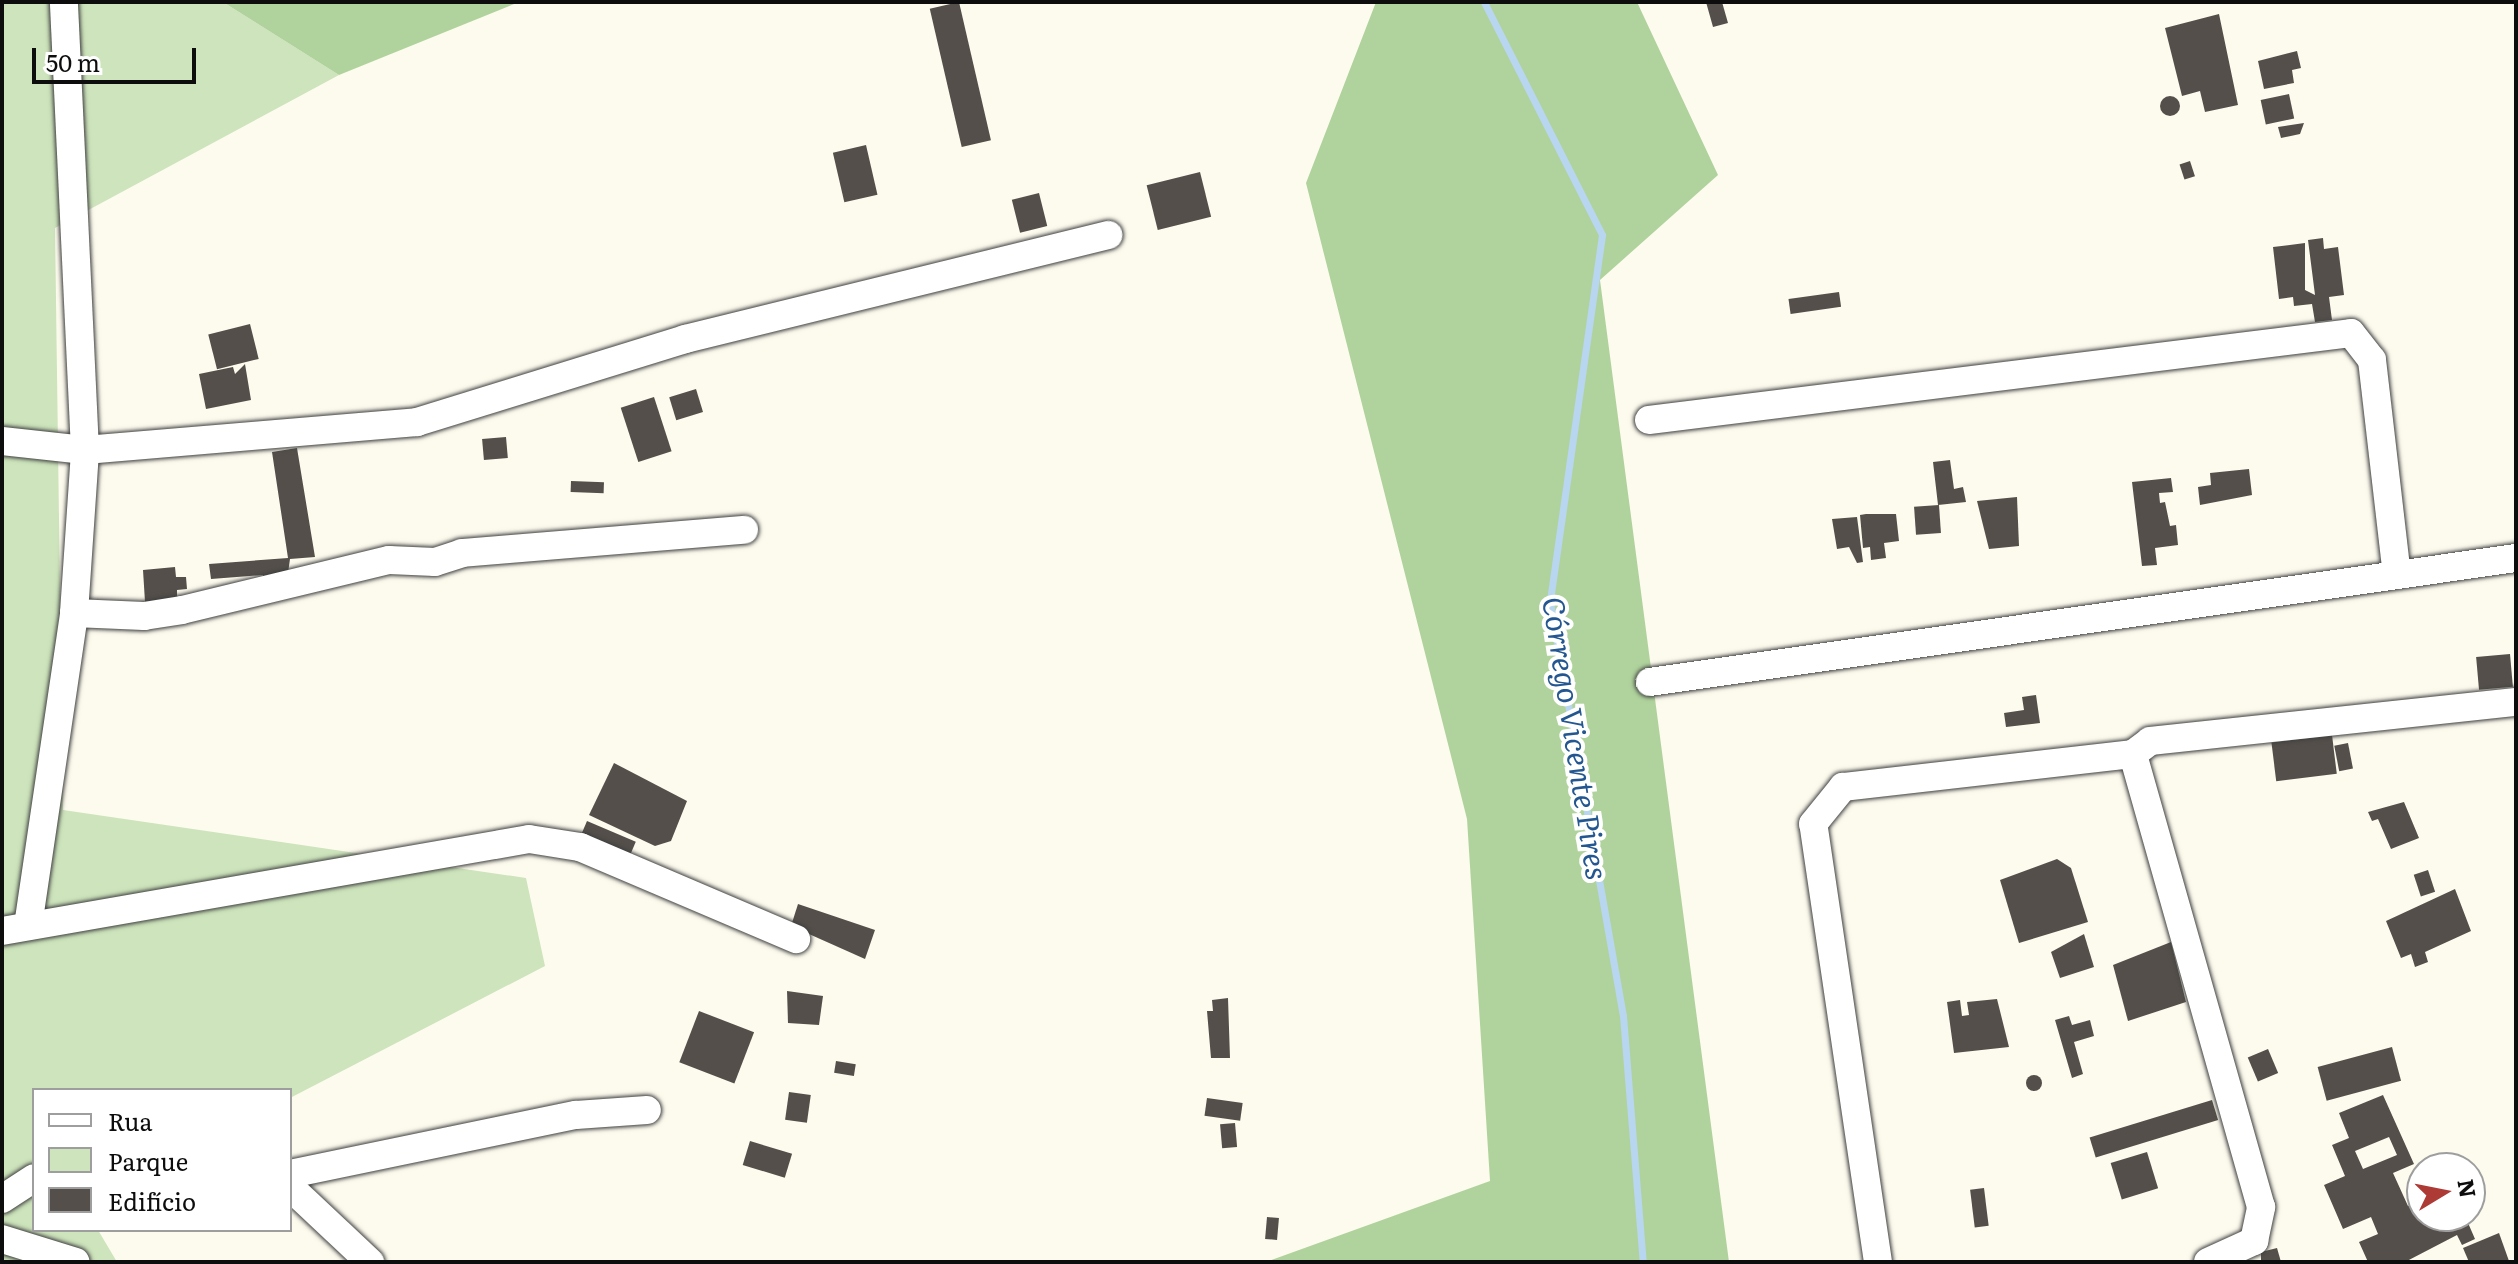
<!DOCTYPE html>
<html>
<head>
<meta charset="utf-8">
<style>
	body { margin:0 }
	#map { position:relative; width:2518px; height:1264px; overflow:hidden; background:#fdfbee; font-family:Literata,serif }
	div>[style] { position:absolute }
	.green>* { inset:0; background:#cde4bc }
	.forest>* { inset:0; background:#b0d39d }
	.stream>* { height:7px; margin:-3.5px; padding:0 3.5px; transform-origin:3.5px; border-radius:3.5px; background:#b8d6ef }
	.building>* { inset:0; background:#544f4a; transform-origin:0 0 }
	.round { border-radius:50% }
	.roads { filter:drop-shadow(0 0 2px #404040) drop-shadow(0 0 2px #404040) }
	.minor>* { height:28px; margin:-14px; padding:0 14px; transform-origin:14px; border-radius:14px; background:#fff }
	span { translate:-50% -50%; white-space:nowrap; text-align:center; line-height:1.15; -webkit-text-stroke:8px #fff; paint-order:stroke }
	.water-label { font-size:30px; color:#245790; font-style:italic }
	.frame { position:absolute; inset:0; border:4px solid #0d0d0d; pointer-events:none }
	.legend { position:absolute; left:32px; top:1088px; width:260px; height:144px; box-sizing:border-box; background:#fff; border:2px solid #9e9e9e; margin:0; padding:10px 14px; list-style:none; font-size:24px; color:#0d0d0d }
	.legend li { display:flex; align-items:center; gap:16px; height:40px }
	.legend b { width:40px; border:2px solid #9e9e9e }
	.north { position:absolute; left:2406px; top:1152px; width:80px; height:80px; box-sizing:border-box; background:#fff; border:2px solid #9e9e9e; border-radius:50%; rotate:80deg; font-size:22px; font-weight:700; line-height:32px; text-align:center; color:#0d0d0d }
	.north::after { content:''; display:block; margin:auto; width:28px; height:36px; background:#ad3a35; clip-path:polygon(50% 0,100% 100%,50% 72%,0 100%) }
	.scale { position:absolute; left:32px; top:48px; width:164px; height:36px; box-sizing:border-box; border:4px solid #0d0d0d; border-top:0; padding-left:10px; font-size:24px; line-height:28px; white-space:nowrap; color:#0d0d0d; -webkit-text-stroke:6px #fff; paint-order:stroke }
</style>
</head>
<body>
<div id="map">
	<div class="green">
		<i style="clip-path:polygon(2px 2px,223px 2px,339px 75px,55px 228px,63px 810px,526px 878px,545px 966px,290px 1098px,290px 1090px,34px 1090px,34px 1230px,98px 1230px,117px 1262px,2px 1262px)"></i>
	</div>
	<div class="forest">
		<i style="clip-path:polygon(223px 2px,519px 2px,339px 75px)"></i>
		<i style="clip-path:polygon(1376px 2px,1637px 2px,1718px 175px,1600px 280px,1729px 1262px,1266px 1262px,1490px 1181px,1467px 819px,1306px 183px)"></i>
	</div>
	<div class="stream">
		<i style="left:1484px;top:2px;width:261px;rotate:63.1deg"></i>
		<i style="left:1602px;top:235px;width:371px;rotate:98.1deg"></i>
		<i style="left:1550px;top:602px;width:420px;rotate:80deg"></i>
		<i style="left:1623px;top:1016px;width:247px;rotate:85.4deg"></i>
	</div>
	<div class="building">
		<i style="left:959px;top:2px;width:142px;height:30px;rotate:77deg"></i>
		<i style="clip-path:polygon(1706px 2px,1722px 2px,1728px 23px,1713px 27px)"></i>
		<i style="clip-path:polygon(2219px 14px,2238px 105px,2205px 112px,2200px 91px,2182px 96px,2165px 28px)"></i>
		<i style="clip-path:polygon(2297px 51px,2301px 68px,2292px 70px,2294px 83px,2264px 89px,2258px 61px)"></i>
		<i style="left:2289px;top:94px;width:25px;height:29px;rotate:78deg"></i>
		<i class="round" style="left:2160px;top:96px;width:20px;height:20px"></i>
		<i style="clip-path:polygon(2304px 123px,2300px 134px,2281px 138px,2278px 127px)"></i>
		<i style="left:866px;top:145px;width:51px;height:34px;rotate:77deg"></i>
		<i style="left:2190px;top:161px;width:16px;height:11px;rotate:72deg"></i>
		<i style="left:1200px;top:172px;width:46px;height:55px;rotate:76deg"></i>
		<i style="left:1039px;top:193px;width:34px;height:28px;rotate:76deg"></i>
		<i style="clip-path:polygon(2323px 238px,2324px 249px,2338px 247px,2344px 295px,2329px 297px,2332px 320px,2315px 322px,2312px 304px,2294px 306px,2293px 297px,2279px 299px,2273px 247px,2305px 243px,2305px 290px,2315px 295px,2308px 240px)"></i>
		<i style="left:1839px;top:292px;width:15px;height:51px;rotate:82deg"></i>
		<i style="left:250px;top:324px;width:36px;height:43px;rotate:76deg"></i>
		<i style="clip-path:polygon(245px 364px,251px 400px,206px 409px,199px 374px,233px 367px,235px 374px)"></i>
		<i style="left:696px;top:389px;width:24px;height:28px;rotate:73deg"></i>
		<i style="left:654px;top:397px;width:57px;height:35px;rotate:72deg"></i>
		<i style="left:506px;top:437px;width:21px;height:24px;rotate:85deg"></i>
		<i style="clip-path:polygon(297px 448px,315px 557px,290px 559px,287px 580px,263px 581px,263px 575px,211px 579px,209px 564px,288px 558px,272px 452px)"></i>
		<i style="clip-path:polygon(1950px 460px,1954px 489px,1963px 487px,1966px 502px,1938px 505px,1933px 462px)"></i>
		<i style="clip-path:polygon(2249px 469px,2252px 495px,2200px 505px,2198px 487px,2211px 485px,2210px 473px)"></i>
		<i style="clip-path:polygon(2171px 478px,2173px 492px,2159px 493px,2160px 503px,2165px 502px,2170px 526px,2176px 525px,2178px 545px,2155px 548px,2157px 565px,2142px 566px,2132px 482px)"></i>
		<i style="left:571px;top:481px;width:33px;height:11px;rotate:2deg"></i>
		<i style="clip-path:polygon(2017px 497px,2019px 546px,1989px 549px,1977px 501px)"></i>
		<i style="left:1939px;top:505px;width:28px;height:25px;rotate:86deg"></i>
		<i style="clip-path:polygon(1866px 514px,1896px 514px,1899px 541px,1884px 543px,1886px 558px,1871px 560px,1870px 547px,1863px 548px,1860px 515px)"></i>
		<i style="clip-path:polygon(1857px 517px,1863px 562px,1857px 563px,1849px 547px,1837px 549px,1832px 519px)"></i>
		<i style="clip-path:polygon(175px 567px,176px 577px,186px 577px,187px 589px,177px 590px,177px 600px,145px 602px,143px 570px)"></i>
		<i style="left:2510px;top:654px;width:33px;height:34px;rotate:85deg"></i>
		<i style="clip-path:polygon(2036px 695px,2040px 723px,2006px 727px,2004px 713px,2024px 710px,2022px 697px)"></i>
		<i style="left:2332px;top:735px;width:39px;height:61px;rotate:83deg"></i>
		<i style="left:2348px;top:743px;width:26px;height:14px;rotate:79deg"></i>
		<i style="clip-path:polygon(614px 763px,687px 801px,671px 841px,655px 846px,589px 815px)"></i>
		<i style="clip-path:polygon(2404px 802px,2419px 838px,2391px 849px,2378px 819px,2372px 821px,2368px 812px)"></i>
		<i style="left:587px;top:821px;width:53px;height:22px;rotate:23deg"></i>
		<i style="clip-path:polygon(2057px 859px,2071px 868px,2088px 922px,2019px 943px,2000px 880px)"></i>
		<i style="left:2428px;top:870px;width:23px;height:15px;rotate:72deg"></i>
		<i style="clip-path:polygon(2455px 889px,2471px 931px,2425px 952px,2428px 962px,2415px 967px,2411px 954px,2401px 958px,2386px 921px)"></i>
		<i style="clip-path:polygon(798px 904px,875px 930px,865px 959px,791px 926px)"></i>
		<i style="clip-path:polygon(2084px 934px,2094px 967px,2060px 978px,2051px 952px)"></i>
		<i style="clip-path:polygon(2171px 942px,2186px 1002px,2128px 1021px,2113px 965px)"></i>
		<i style="clip-path:polygon(787px 991px,823px 996px,819px 1025px,788px 1023px)"></i>
		<i style="clip-path:polygon(1228px 998px,1230px 1058px,1211px 1058px,1207px 1011px,1213px 1011px,1212px 1000px)"></i>
		<i style="clip-path:polygon(1997px 999px,2009px 1047px,1954px 1053px,1947px 1002px,1960px 1000px,1962px 1016px,1969px 1015px,1967px 1002px)"></i>
		<i style="left:699px;top:1011px;width:59px;height:55px;rotate:21deg"></i>
		<i style="clip-path:polygon(2069px 1016px,2072px 1025px,2090px 1020px,2094px 1036px,2074px 1042px,2083px 1074px,2072px 1078px,2055px 1020px)"></i>
		<i style="left:2392px;top:1047px;width:35px;height:77px;rotate:75deg"></i>
		<i style="left:2268px;top:1049px;width:26px;height:22px;rotate:67deg"></i>
		<i style="left:836px;top:1061px;width:20px;height:12px;rotate:9deg"></i>
		<i class="round" style="left:2026px;top:1075px;width:16px;height:16px"></i>
		<i style="left:789px;top:1092px;width:22px;height:28px;rotate:8deg"></i>
		<i style="clip-path:polygon(evenodd,2383px 1095px,2414px 1164px,2393px 1173px,2408px 1206px,2422px 1200px,2422px 1216px,2465px 1216px,2475px 1239px,2462px 1245px,2457px 1235px,2405px 1262px,2368px 1262px,2359px 1242px,2378px 1234px,2371px 1217px,2343px 1229px,2324px 1185px,2345px 1176px,2332px 1145px,2349px 1138px,2339px 1113px,2383px 1095px,2389px 1137px,2397px 1155px,2363px 1169px,2355px 1151px,2389px 1137px)"></i>
		<i style="left:1207px;top:1098px;width:36px;height:18px;rotate:8deg"></i>
		<i style="left:2212px;top:1100px;width:21px;height:128px;rotate:73deg"></i>
		<i style="left:1235px;top:1123px;width:24px;height:15px;rotate:85deg"></i>
		<i style="left:750px;top:1141px;width:44px;height:25px;rotate:17deg"></i>
		<i style="left:2147px;top:1152px;width:38px;height:38px;rotate:73deg"></i>
		<i style="left:1984px;top:1188px;width:38px;height:14px;rotate:83deg"></i>
		<i style="left:1267px;top:1217px;width:12px;height:22px;rotate:5deg"></i>
		<i style="clip-path:polygon(2499px 1233px,2509px 1261px,2469px 1262px,2463px 1248px)"></i>
		<i style="clip-path:polygon(2277px 1248px,2281px 1262px,2261px 1262px,2261px 1252px)"></i>
	</div>
	<div class="roads">
		<div class="minor">
			<i style="left:1649px;top:420px;width:707px;rotate:-7.06deg"></i>
			<i style="left:2351px;top:333px;width:34px;rotate:52deg"></i>
			<i style="left:2372px;top:360px;width:216px;rotate:83.4deg"></i>
			<i style="left:2px;top:441px;width:83px;rotate:6.2deg"></i>
			<i style="left:85px;top:450px;width:333px;rotate:-4.8deg"></i>
			<i style="left:417px;top:422px;width:281px;rotate:-17.2deg"></i>
			<i style="left:685px;top:339px;width:436px;rotate:-13.8deg"></i>
			<i style="left:74px;top:613px;width:70px;rotate:2.5deg"></i>
			<i style="left:144px;top:616px;width:38px;rotate:-9deg"></i>
			<i style="left:182px;top:610px;width:213px;rotate:-13.6deg"></i>
			<i style="left:389px;top:560px;width:46px;rotate:2.5deg"></i>
			<i style="left:435px;top:562px;width:28px;rotate:-18deg"></i>
			<i style="left:462px;top:553px;width:283px;rotate:-4.7deg"></i>
			<i style="left:1650px;top:682px;width:875px;rotate:-8.15deg"></i>
			<i style="left:28px;top:926px;width:316px;rotate:-81.6deg"></i>
			<i style="left:74px;top:613px;width:163px;rotate:-86.1deg"></i>
			<i style="left:85px;top:450px;width:448px;rotate:-92.7deg"></i>
			<i style="left:2px;top:931px;width:535px;rotate:-9.9deg"></i>
			<i style="left:529px;top:839px;width:52px;rotate:8.9deg"></i>
			<i style="left:580px;top:847px;width:235px;rotate:23.1deg"></i>
			<i style="left:290px;top:1174px;width:292px;rotate:-11.7deg"></i>
			<i style="left:576px;top:1115px;width:71px;rotate:-4deg"></i>
			<i style="left:290px;top:1187px;width:110px;rotate:43.2deg"></i>
			<i style="left:2px;top:1199px;width:38px;rotate:-33deg"></i>
			<i style="left:2px;top:1239px;width:77px;rotate:17.3deg"></i>
			<i style="left:1878px;top:1262px;width:443px;rotate:-98.4deg"></i>
			<i style="left:1813px;top:824px;width:48px;rotate:-51deg"></i>
			<i style="left:1843px;top:787px;width:292px;rotate:-6.5deg"></i>
			<i style="left:2208px;top:1262px;width:51px;rotate:-24.5deg"></i>
			<i style="left:2254px;top:1241px;width:35px;rotate:-78deg"></i>
			<i style="left:2261px;top:1207px;width:471px;rotate:-105.8deg"></i>
			<i style="left:2133px;top:754px;width:21px;rotate:-37deg"></i>
			<i style="left:2150px;top:741px;width:368px;rotate:-6.1deg"></i>
		</div>
	</div>
	<div class="water-label">
		<span style="left:1577px;top:738px;rotate:81deg">Córrego Vicente Pires</span>
	</div>
	<div class="frame"></div>
	<ul class="legend">
	<li><b style="height:10px;background:#fff"></b>Rua</li>
	<li><b style="height:22px;background:#cde4bc"></b>Parque</li>
	<li><b style="height:22px;background:#544f4a"></b>Edifício</li>
	</ul>
	<div class="north">N</div>
	<div class="scale">50 m</div>
</div>
</body>
</html>
